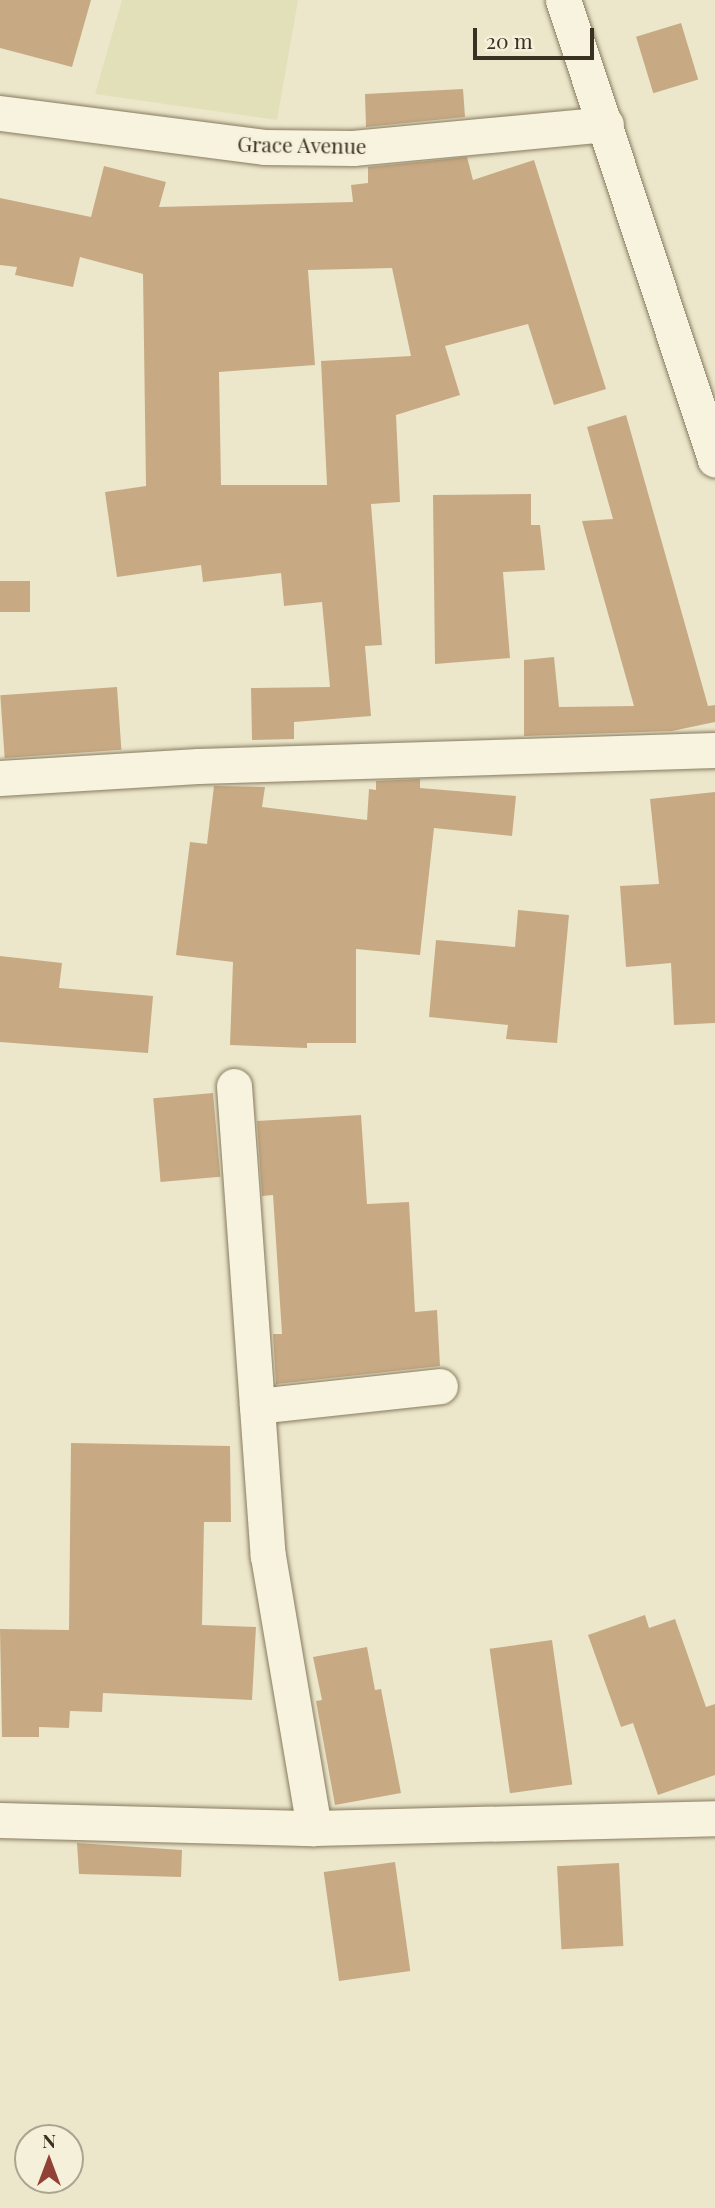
<!DOCTYPE html>
<html>
<head>
<meta charset="utf-8">
<style>
	body { margin:0 }
	#map { position:relative; width:715px; height:2208px; overflow:hidden; background:#ece7cb; font-family:"Playfair Display",serif }
	div>[style] { position:absolute }
	.farmland>* { inset:0; background:#e1e0b9 }
	.building>* { inset:0; background:#c7aa84; transform-origin:0 0 }
	.roads { filter:drop-shadow(0 0 2px #887b60) drop-shadow(0 0 2px #887b60) }
	.minor>* { height:35px; margin:-17.5px; padding:0 17.5px; transform-origin:17.5px; border-radius:17.5px; background:#f7f3de }
	span { translate:-50% -50%; white-space:nowrap; text-align:center; line-height:1.15; -webkit-text-stroke:5px #f4f0da; paint-order:stroke }
	.street-label { font-size:21px; color:#3a3122 }
	.north { position:absolute; left:14px; top:2124px; width:70px; height:70px; box-sizing:border-box; background:#f4f0da; border:2px solid #aaa490; border-radius:50%; rotate:0deg; font-size:19px; font-weight:700; line-height:28px; text-align:center; color:#3a3122 }
	.north::after { content:''; display:block; margin:auto; width:24px; height:32px; background:#924235; clip-path:polygon(50% 0,100% 100%,50% 72%,0 100%) }
	.scale { position:absolute; left:473px; top:28px; width:121px; height:32px; box-sizing:border-box; border:4px solid #3a3122; border-top:0; padding-left:9px; font-size:21px; line-height:24px; white-space:nowrap; color:#3a3122; -webkit-text-stroke:5px #f4f0da; paint-order:stroke }
</style>
</head>
<body>
<div id="map">
	<div class="farmland">
		<i style="clip-path:polygon(122px 0,298px 0,277px 120px,95px 94px)"></i>
	</div>
	<div class="building">
		<i style="clip-path:polygon(0 0,91px 0,72px 67px,0 48px)"></i>
		<i style="left:681px;top:23px;width:59px;height:47px;rotate:73deg"></i>
		<i style="clip-path:polygon(463px 89px,465px 117px,366px 127px,365px 94px)"></i>
		<i style="clip-path:polygon(evenodd,467px 157px,473px 180px,534px 160px,606px 389px,554px 405px,528px 324px,445px 346px,460px 395px,396px 415px,400px 502px,371px 504px,382px 645px,365px 646px,371px 716px,294px 722px,294px 739px,252px 740px,251px 688px,330px 687px,322px 602px,284px 606px,281px 573px,203px 582px,201px 565px,117px 577px,105px 492px,146px 486px,143px 274px,80px 257px,73px 287px,15px 275px,17px 267px,0 265px,0 198px,91px 217px,104px 166px,166px 182px,159px 207px,353px 202px,351px 185px,368px 183px,368px 167px,467px 157px,392px 268px,411px 356px,321px 361px,327px 485px,221px 485px,219px 372px,315px 365px,308px 270px,392px 268px)"></i>
		<i style="clip-path:polygon(626px 415px,708px 706px,715px 705px,715px 722px,672px 731px,524px 736px,524px 660px,554px 657px,559px 707px,634px 706px,582px 521px,613px 519px,587px 427px)"></i>
		<i style="clip-path:polygon(531px 494px,531px 525px,540px 525px,545px 570px,503px 572px,510px 658px,435px 664px,433px 495px)"></i>
		<i style="left:0;top:581px;width:30px;height:31px"></i>
		<i style="left:117px;top:687px;width:63px;height:117px;rotate:86deg"></i>
		<i style="clip-path:polygon(420px 779px,420px 788px,516px 796px,512px 836px,434px 828px,420px 955px,356px 949px,356px 1043px,307px 1043px,307px 1048px,230px 1045px,233px 962px,176px 955px,190px 842px,207px 844px,214px 786px,265px 787px,262px 807px,367px 820px,369px 789px,376px 790px,376px 781px)"></i>
		<i style="clip-path:polygon(715px 792px,715px 1023px,674px 1025px,671px 963px,626px 967px,620px 886px,659px 884px,650px 799px)"></i>
		<i style="clip-path:polygon(518px 910px,569px 915px,557px 1043px,506px 1039px,508px 1025px,429px 1017px,436px 940px,515px 947px)"></i>
		<i style="clip-path:polygon(0 956px,62px 963px,59px 988px,153px 996px,148px 1053px,0 1042px)"></i>
		<i style="left:213px;top:1093px;width:84px;height:60px;rotate:85deg"></i>
		<i style="clip-path:polygon(361px 1115px,367px 1204px,409px 1202px,415px 1312px,437px 1310px,440px 1366px,276px 1384px,273px 1334px,282px 1334px,273px 1195px,262px 1196px,257px 1121px)"></i>
		<i style="clip-path:polygon(71px 1443px,230px 1446px,231px 1522px,204px 1522px,202px 1625px,256px 1627px,252px 1700px,103px 1693px,102px 1712px,70px 1711px,69px 1728px,39px 1727px,39px 1737px,2px 1737px,0 1629px,69px 1630px)"></i>
		<i style="clip-path:polygon(645px 1615px,649px 1628px,675px 1619px,706px 1707px,715px 1704px,715px 1775px,658px 1795px,633px 1723px,621px 1727px,588px 1635px)"></i>
		<i style="left:552px;top:1640px;width:146px;height:63px;rotate:82deg"></i>
		<i style="clip-path:polygon(367px 1647px,375px 1690px,381px 1689px,401px 1793px,335px 1805px,316px 1701px,322px 1700px,313px 1657px)"></i>
		<i style="clip-path:polygon(77px 1843px,182px 1850px,181px 1877px,79px 1874px)"></i>
		<i style="left:395px;top:1862px;width:110px;height:72px;rotate:82deg"></i>
		<i style="left:619px;top:1863px;width:83px;height:62px;rotate:87deg"></i>
	</div>
	<div class="roads">
		<div class="minor">
			<i style="left:563px;top:0;width:484px;rotate:71.7deg"></i>
			<i style="left:0;top:113px;width:266px;rotate:7.3deg"></i>
			<i style="left:264px;top:147px;width:89px;rotate:0.6deg"></i>
			<i style="left:353px;top:148px;width:254px;rotate:-5.4deg"></i>
			<i style="left:0;top:778px;width:198px;rotate:-3.5deg"></i>
			<i style="left:198px;top:766px;width:517px;rotate:-1.77deg"></i>
			<i style="left:234px;top:1086px;width:471px;rotate:85.9deg"></i>
			<i style="left:268px;top:1556px;width:276px;rotate:80.4deg"></i>
			<i style="left:257px;top:1406px;width:184px;rotate:-6.2deg"></i>
			<i style="left:0;top:1820px;width:314px;rotate:1.5deg"></i>
			<i style="left:314px;top:1828px;width:401px;rotate:-1.4deg"></i>
		</div>
	</div>
	<div class="street-label">
		<span style="left:302px;top:144px;rotate:1deg">Grace Avenue</span>
	</div>
	<div class="north">N</div>
	<div class="scale">20 m</div>
</div>
</body>
</html>
